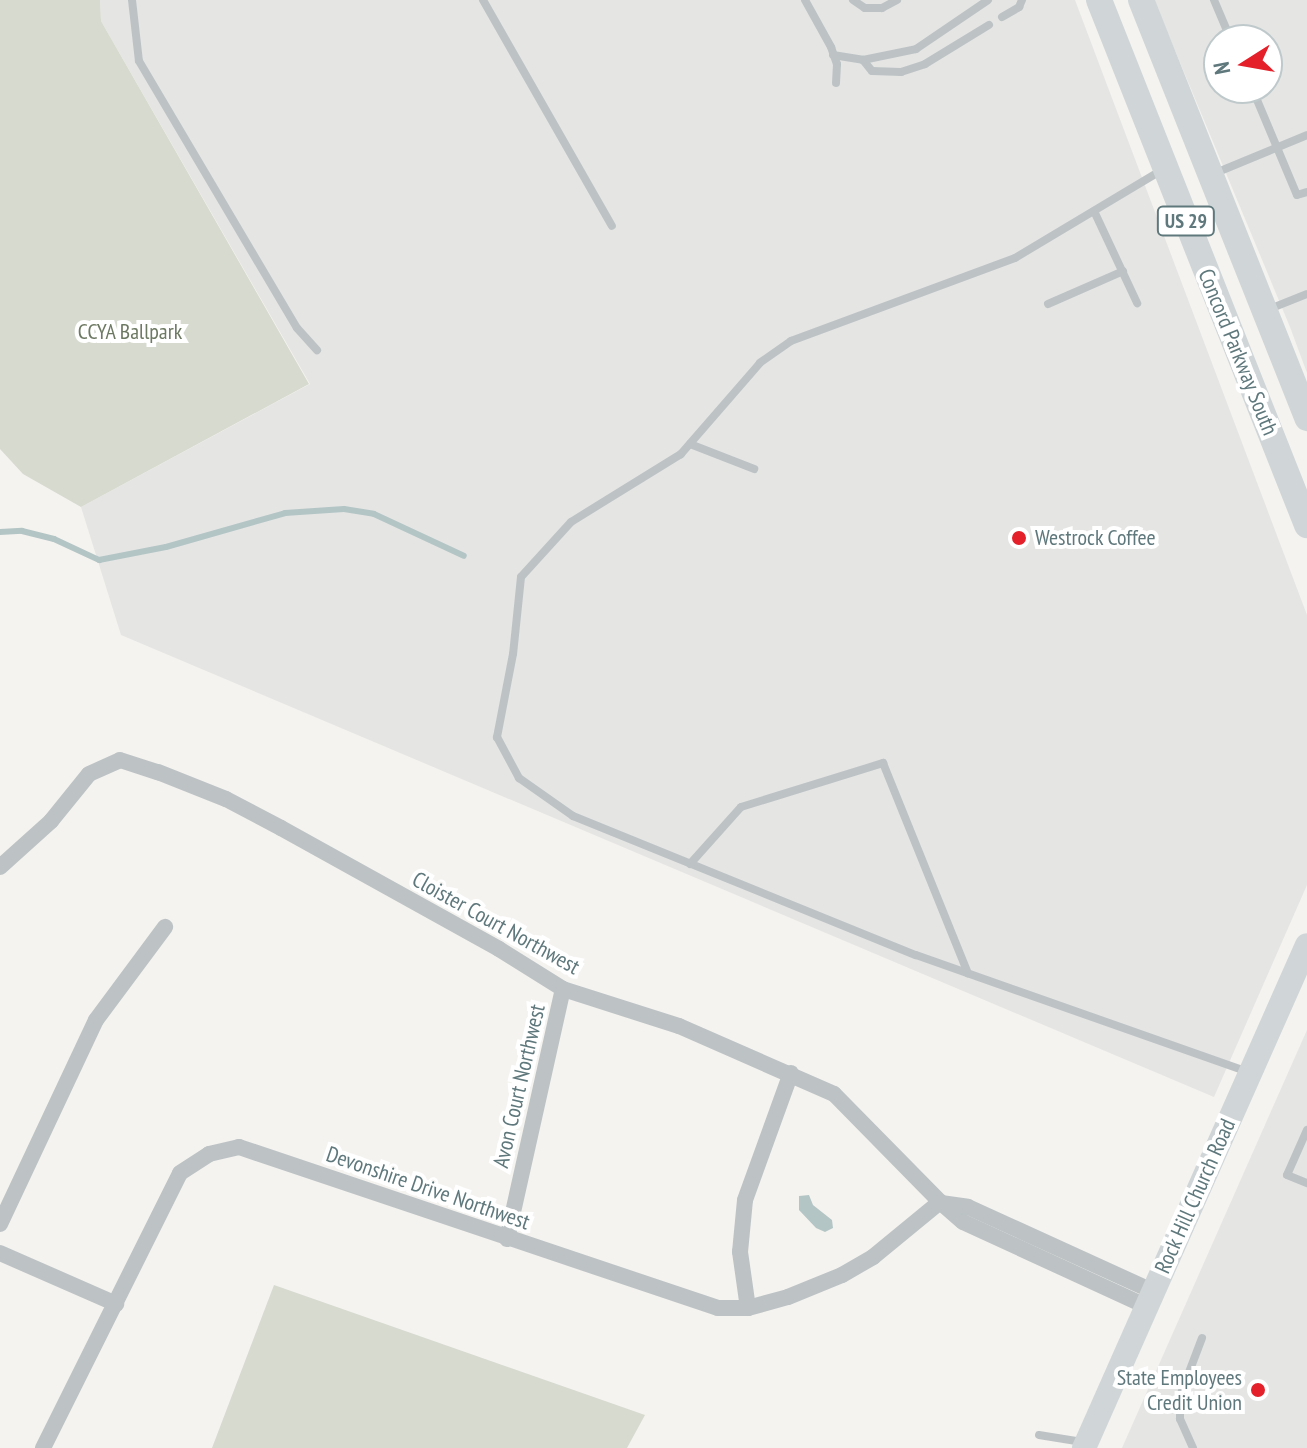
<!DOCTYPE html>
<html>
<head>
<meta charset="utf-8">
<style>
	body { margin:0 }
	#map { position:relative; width:1307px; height:1448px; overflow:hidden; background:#f5f3f0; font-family:"PT Sans Narrow",sans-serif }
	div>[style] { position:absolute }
	.built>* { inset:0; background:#e5e5e4 }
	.green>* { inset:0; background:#d6dacf }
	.water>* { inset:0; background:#b4c5c5 }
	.stream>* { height:6px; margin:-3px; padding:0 3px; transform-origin:3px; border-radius:3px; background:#b4c5c5 }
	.service>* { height:8px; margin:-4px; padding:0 4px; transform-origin:4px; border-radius:4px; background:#bdc3c5 }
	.minor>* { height:16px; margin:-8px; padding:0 8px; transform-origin:8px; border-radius:8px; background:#bdc3c5 }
	.secondary>* { height:24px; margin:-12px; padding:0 12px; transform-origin:12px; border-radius:12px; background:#d0d6d8 }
	.primary>* { height:26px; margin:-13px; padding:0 13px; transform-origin:13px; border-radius:13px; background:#d0d6d8 }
	.dots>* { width:22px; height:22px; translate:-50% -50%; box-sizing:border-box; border:4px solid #fff; border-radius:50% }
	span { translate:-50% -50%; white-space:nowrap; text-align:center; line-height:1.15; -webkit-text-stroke:8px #fff; paint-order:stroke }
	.shield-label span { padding:2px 6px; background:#fff; border:2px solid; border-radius:6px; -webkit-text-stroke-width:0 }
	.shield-label { font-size:20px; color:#5f787c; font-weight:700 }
	.park-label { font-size:22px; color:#6d7962 }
	.street-label { font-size:22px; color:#5f787c }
	.poi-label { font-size:22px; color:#5f787c }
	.left { translate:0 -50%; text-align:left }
	.right { translate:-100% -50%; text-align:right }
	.north { position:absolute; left:1203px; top:24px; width:80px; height:80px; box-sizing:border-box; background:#fff; border:2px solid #bfc9cb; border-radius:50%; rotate:259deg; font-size:22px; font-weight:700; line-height:32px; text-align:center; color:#5f787c }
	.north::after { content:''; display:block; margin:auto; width:28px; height:36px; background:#e4202a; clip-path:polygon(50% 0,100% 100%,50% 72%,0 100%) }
</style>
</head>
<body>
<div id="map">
	<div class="built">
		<i style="clip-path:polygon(100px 0,1075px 0,1307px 615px,1307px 885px,1214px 1097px,121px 635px,81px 507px,310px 384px,101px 21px)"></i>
		<i style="clip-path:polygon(evenodd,1154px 0,1307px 0,1307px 373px,1290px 327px,1154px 0,1219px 40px,1267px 40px,1267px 88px,1219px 88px,1219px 40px)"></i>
		<i style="clip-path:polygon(1307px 1030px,1307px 1448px,1122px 1448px)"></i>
	</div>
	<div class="green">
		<i style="clip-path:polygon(0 0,100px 0,101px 21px,309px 384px,81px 507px,23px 474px,0 449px)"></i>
		<i style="clip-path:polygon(274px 1285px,645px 1415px,627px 1448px,212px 1448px)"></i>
	</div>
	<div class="water">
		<i style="clip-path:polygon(809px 1195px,813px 1205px,832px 1220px,833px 1228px,825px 1232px,816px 1228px,799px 1210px,799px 1196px)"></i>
	</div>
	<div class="stream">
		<i style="left:0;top:532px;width:22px;rotate:-3deg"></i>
		<i style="left:22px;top:531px;width:33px;rotate:14deg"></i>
		<i style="left:54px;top:539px;width:50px;rotate:25deg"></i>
		<i style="left:99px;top:560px;width:68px;rotate:-11deg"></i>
		<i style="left:166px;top:547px;width:124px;rotate:-15.9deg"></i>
		<i style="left:285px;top:513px;width:59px;rotate:-3.9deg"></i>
		<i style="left:344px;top:509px;width:30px;rotate:9deg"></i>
		<i style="left:374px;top:514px;width:99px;rotate:25deg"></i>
	</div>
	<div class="service">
		<i style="left:132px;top:0;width:61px;rotate:83.5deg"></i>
		<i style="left:139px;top:61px;width:310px;rotate:59.4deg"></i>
		<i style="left:297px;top:328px;width:30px;rotate:48deg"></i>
		<i style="left:483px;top:0;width:260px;rotate:60.3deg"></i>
		<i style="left:805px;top:0;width:54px;rotate:61deg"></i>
		<i style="left:831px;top:47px;width:18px;rotate:71deg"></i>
		<i style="left:837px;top:64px;width:19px;rotate:93deg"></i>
		<i style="left:853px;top:0;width:14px;rotate:34deg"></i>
		<i style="left:865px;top:8px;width:17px"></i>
		<i style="left:882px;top:8px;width:17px;rotate:-28deg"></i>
		<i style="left:1214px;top:0;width:43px;rotate:67deg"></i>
		<i style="left:1002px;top:17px;width:20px;rotate:-30deg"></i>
		<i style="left:1019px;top:7px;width:8px;rotate:-67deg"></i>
		<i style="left:833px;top:55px;width:30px;rotate:9deg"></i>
		<i style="left:863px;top:60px;width:54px;rotate:-11.7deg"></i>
		<i style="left:916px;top:49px;width:87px;rotate:-34.2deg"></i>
		<i style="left:863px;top:60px;width:14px;rotate:51deg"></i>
		<i style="left:872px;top:71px;width:29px;rotate:2deg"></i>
		<i style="left:901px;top:72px;width:25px;rotate:-18deg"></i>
		<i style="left:925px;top:64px;width:75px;rotate:-31.4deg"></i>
		<i style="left:1252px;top:88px;width:116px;rotate:67.2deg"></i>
		<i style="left:1297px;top:195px;width:10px;rotate:-17deg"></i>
		<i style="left:1162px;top:170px;width:171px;rotate:149.1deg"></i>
		<i style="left:1015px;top:258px;width:239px;rotate:159.7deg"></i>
		<i style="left:791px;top:341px;width:38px;rotate:145deg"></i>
		<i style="left:760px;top:363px;width:121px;rotate:131deg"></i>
		<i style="left:681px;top:454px;width:129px;rotate:148.3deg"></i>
		<i style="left:571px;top:522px;width:74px;rotate:132.3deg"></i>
		<i style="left:521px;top:577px;width:77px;rotate:95.9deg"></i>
		<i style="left:513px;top:654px;width:85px;rotate:100.9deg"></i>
		<i style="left:497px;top:737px;width:47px;rotate:61.8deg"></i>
		<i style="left:519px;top:778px;width:66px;rotate:35.1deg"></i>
		<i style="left:573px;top:816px;width:370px;rotate:22.1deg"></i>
		<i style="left:916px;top:955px;width:353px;rotate:19.4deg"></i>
		<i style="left:1213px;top:174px;width:102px;rotate:-22.5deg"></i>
		<i style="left:1094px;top:211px;width:102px;rotate:64.9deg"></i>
		<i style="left:1048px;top:304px;width:82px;rotate:-23.7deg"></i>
		<i style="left:1267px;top:310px;width:43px;rotate:-21.8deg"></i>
		<i style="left:690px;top:444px;width:69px;rotate:21.3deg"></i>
		<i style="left:690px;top:864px;width:76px;rotate:-48.2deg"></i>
		<i style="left:741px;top:807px;width:149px;rotate:-17.2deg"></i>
		<i style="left:883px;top:763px;width:227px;rotate:68deg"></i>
		<i style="left:1307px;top:1130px;width:49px;rotate:114deg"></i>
		<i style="left:1287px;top:1175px;width:22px;rotate:22deg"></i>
		<i style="left:1039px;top:1435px;width:44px;rotate:9.2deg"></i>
		<i style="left:1193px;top:1448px;width:32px;rotate:-114deg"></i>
		<i style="left:1180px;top:1419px;width:23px;rotate:-90deg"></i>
		<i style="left:1180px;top:1396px;width:62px;rotate:-69.2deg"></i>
	</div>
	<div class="minor">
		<i style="left:0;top:867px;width:69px;rotate:-42deg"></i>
		<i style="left:51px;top:821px;width:60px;rotate:-51deg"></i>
		<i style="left:89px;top:774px;width:34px;rotate:-24deg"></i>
		<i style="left:120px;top:760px;width:40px;rotate:18deg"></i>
		<i style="left:158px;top:772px;width:73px;rotate:21.7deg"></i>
		<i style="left:226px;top:799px;width:62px;rotate:27.8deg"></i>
		<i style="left:281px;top:828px;width:249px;rotate:29deg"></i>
		<i style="left:499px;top:949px;width:75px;rotate:32deg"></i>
		<i style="left:563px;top:989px;width:122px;rotate:17.7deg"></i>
		<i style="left:679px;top:1026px;width:169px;rotate:23.7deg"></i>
		<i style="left:834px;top:1094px;width:151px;rotate:45.5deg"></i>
		<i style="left:940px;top:1202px;width:30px;rotate:41deg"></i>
		<i style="left:963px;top:1222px;width:201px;rotate:24.7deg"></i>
		<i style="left:941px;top:1203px;width:27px;rotate:8deg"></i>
		<i style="left:968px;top:1207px;width:202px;rotate:24.5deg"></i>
		<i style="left:0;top:1224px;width:225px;rotate:-64.8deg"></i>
		<i style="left:96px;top:1020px;width:116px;rotate:-53.4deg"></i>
		<i style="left:507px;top:1239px;width:256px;rotate:-77.4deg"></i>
		<i style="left:0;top:1253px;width:127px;rotate:23.7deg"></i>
		<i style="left:748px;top:1308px;width:57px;rotate:-98.1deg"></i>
		<i style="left:740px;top:1252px;width:52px;rotate:-84.5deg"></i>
		<i style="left:745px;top:1200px;width:135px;rotate:-70.1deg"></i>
		<i style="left:43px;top:1448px;width:307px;rotate:-63.5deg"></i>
		<i style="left:180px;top:1173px;width:35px;rotate:-33deg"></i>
		<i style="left:209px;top:1154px;width:31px;rotate:-13deg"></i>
		<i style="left:239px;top:1147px;width:505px;rotate:18.58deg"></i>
		<i style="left:718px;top:1308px;width:30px"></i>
		<i style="left:748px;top:1308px;width:41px;rotate:-15.4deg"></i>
		<i style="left:788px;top:1297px;width:58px;rotate:-22.2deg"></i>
		<i style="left:842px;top:1275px;width:36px;rotate:-30deg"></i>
		<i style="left:873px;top:1257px;width:87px;rotate:-39.4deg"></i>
	</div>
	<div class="secondary">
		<i style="left:1084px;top:1448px;width:550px;rotate:-66.09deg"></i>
	</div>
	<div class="primary">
		<i style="left:1099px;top:0;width:565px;rotate:68.39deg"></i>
		<i style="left:1141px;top:0;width:450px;rotate:68.3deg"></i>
	</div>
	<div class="dots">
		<i style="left:1019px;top:538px;background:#e4202a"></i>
		<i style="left:1258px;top:1390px;background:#e4202a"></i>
	</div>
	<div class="shield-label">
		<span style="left:1186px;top:221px">US 29</span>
	</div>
	<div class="park-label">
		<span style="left:130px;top:332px">CCYA Ballpark</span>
	</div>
	<div class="street-label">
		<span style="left:1238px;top:352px;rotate:68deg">Concord Parkway South</span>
		<span style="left:496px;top:923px;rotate:29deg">Cloister Court Northwest</span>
		<span style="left:519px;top:1086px;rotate:-77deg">Avon Court Northwest</span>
		<span style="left:428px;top:1188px;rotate:19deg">Devonshire Drive Northwest</span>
		<span style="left:1195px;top:1196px;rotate:-66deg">Rock Hill Church Road</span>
	</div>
	<div class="poi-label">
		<span class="left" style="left:1035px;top:538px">Westrock Coffee</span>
		<span class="right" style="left:1242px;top:1390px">State Employees<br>Credit Union</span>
	</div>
	<div class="north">N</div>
</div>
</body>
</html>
